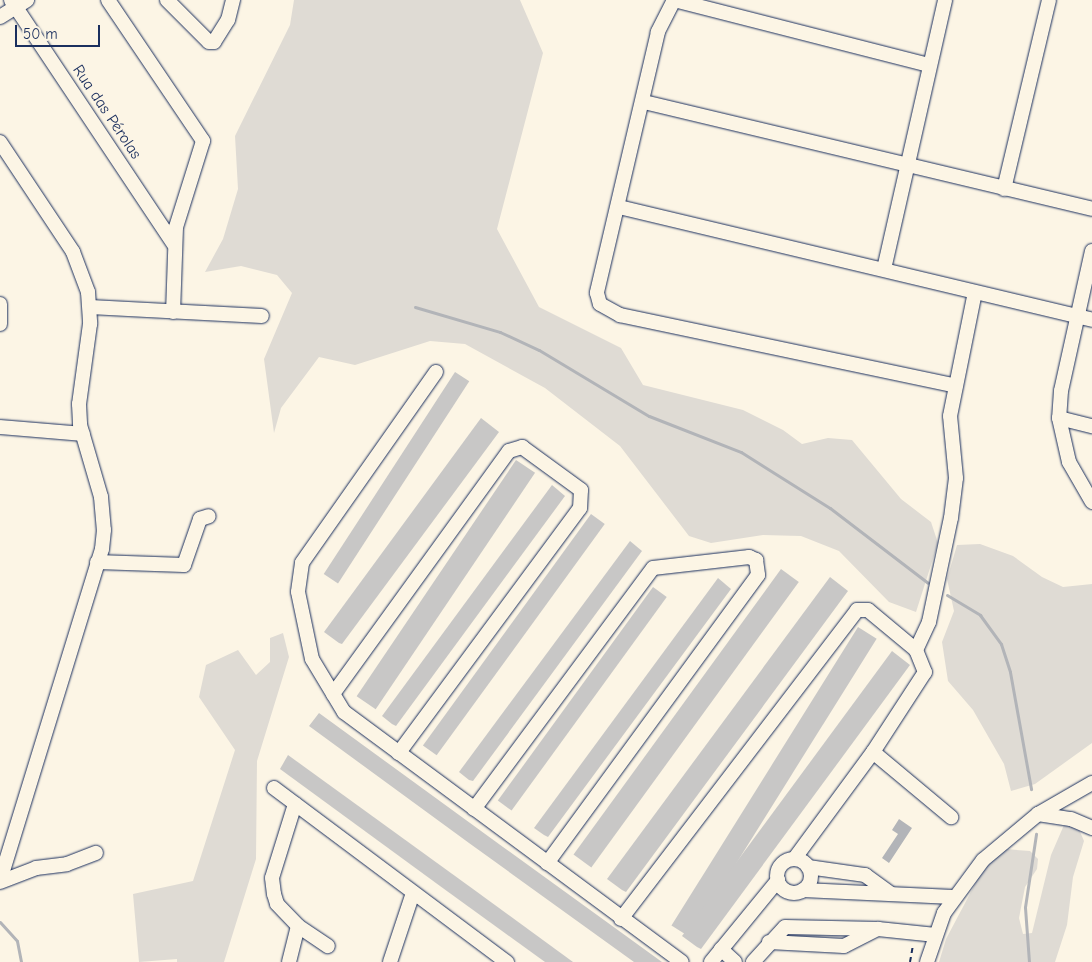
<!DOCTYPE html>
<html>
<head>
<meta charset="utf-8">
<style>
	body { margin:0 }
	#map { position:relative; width:1092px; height:962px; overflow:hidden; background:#fcf5e5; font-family:"Comic Neue",sans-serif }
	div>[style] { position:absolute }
	.green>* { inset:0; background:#dfdbd4 }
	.water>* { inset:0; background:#b2b4b8 }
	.stream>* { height:3px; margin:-1.5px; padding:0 1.5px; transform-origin:1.5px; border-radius:1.5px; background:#b2b4b8 }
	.building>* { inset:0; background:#c8c7c6; transform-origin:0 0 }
	.path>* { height:2px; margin-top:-1px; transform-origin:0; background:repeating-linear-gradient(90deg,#1b2f5e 0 5px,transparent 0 9px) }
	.roads { filter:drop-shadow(0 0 1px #1b2f5e) drop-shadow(0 0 1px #1b2f5e) }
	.minor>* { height:14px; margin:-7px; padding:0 7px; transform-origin:7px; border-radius:7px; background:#fcf5e5 }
	.minor>.ring { margin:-7px; padding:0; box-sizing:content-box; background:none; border:14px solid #fcf5e5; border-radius:50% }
	span { translate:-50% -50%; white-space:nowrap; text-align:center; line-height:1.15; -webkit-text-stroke:4.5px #fcf5e5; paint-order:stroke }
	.street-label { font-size:16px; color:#1b2f5e }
	.scale { position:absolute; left:15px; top:25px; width:85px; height:22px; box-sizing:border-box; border:2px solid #1b2f5e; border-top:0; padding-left:6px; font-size:15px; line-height:18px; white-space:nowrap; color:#1b2f5e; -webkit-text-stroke:4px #fcf5e5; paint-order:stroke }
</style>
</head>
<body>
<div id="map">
	<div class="green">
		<i style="clip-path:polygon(294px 0,520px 0,543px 53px,497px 229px,539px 307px,621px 348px,643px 385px,743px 410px,783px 430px,802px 444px,828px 438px,852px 440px,901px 499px,931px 522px,938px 543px,916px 612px,889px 602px,839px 551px,801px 536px,763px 535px,711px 543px,689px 536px,620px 446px,545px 388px,465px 344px,430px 341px,355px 365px,319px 357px,281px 408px,274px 433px,264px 359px,292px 293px,277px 275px,241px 266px,205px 272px,223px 239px,238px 189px,235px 136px,290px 25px)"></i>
		<i style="clip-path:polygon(980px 544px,1013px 556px,1042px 577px,1063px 587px,1092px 584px,1092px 743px,1035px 784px,1011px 791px,1004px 764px,973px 710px,948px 681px,942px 642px,954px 611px,947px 579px,957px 545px)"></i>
		<i style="clip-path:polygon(283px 633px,289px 657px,257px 761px,256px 859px,224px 962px,177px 962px,177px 959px,139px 962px,133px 894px,193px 881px,235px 750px,199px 697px,206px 665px,238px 650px,256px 675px,270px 662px,270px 638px)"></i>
		<i style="clip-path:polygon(1072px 824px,1078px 827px,1084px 841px,1073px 877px,1067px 925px,1055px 962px,939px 962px,946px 939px,982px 871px,993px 855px,1005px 849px,1030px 851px,1038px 859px,1037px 869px,1025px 887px,1019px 918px,1023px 934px,1032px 933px,1051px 855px,1064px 825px)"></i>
	</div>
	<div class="water">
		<i style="clip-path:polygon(899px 819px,912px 828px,889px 863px,882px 858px,898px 834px,892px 830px)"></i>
	</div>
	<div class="stream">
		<i style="left:415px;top:307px;width:89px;rotate:16.4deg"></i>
		<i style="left:500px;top:332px;width:43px;rotate:24.8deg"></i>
		<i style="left:539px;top:350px;width:128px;rotate:31deg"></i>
		<i style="left:649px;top:416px;width:99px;rotate:21.4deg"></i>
		<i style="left:741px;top:452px;width:105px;rotate:32.2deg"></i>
		<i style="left:830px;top:508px;width:123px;rotate:37.4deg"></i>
		<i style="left:947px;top:595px;width:39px;rotate:31deg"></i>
		<i style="left:980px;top:615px;width:36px;rotate:54deg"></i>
		<i style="left:1001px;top:644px;width:29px;rotate:72deg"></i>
		<i style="left:1010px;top:672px;width:119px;rotate:79.8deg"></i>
		<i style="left:0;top:922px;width:25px;rotate:48deg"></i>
		<i style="left:17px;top:941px;width:21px;rotate:79deg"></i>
		<i style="left:1029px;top:962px;width:55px;rotate:-94.2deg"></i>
		<i style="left:1025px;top:907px;width:74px;rotate:-81.4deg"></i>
	</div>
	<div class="building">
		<i style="left:455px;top:372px;width:17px;height:241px;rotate:33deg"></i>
		<i style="clip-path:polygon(481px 418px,499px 432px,342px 644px,339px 643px,324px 632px)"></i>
		<i style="left:516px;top:460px;width:23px;height:285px;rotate:34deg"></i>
		<i style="clip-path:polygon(552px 485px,565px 496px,396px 726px,392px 724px,382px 716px)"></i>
		<i style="left:591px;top:514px;width:17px;height:286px;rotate:36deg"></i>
		<i style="clip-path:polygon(630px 541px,642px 551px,473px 781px,469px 780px,459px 772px)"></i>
		<i style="left:781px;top:569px;width:22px;height:353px;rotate:36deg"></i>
		<i style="clip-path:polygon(830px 577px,848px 591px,626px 892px,622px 890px,607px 879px)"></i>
		<i style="clip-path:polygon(718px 578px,731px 589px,548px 837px,544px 835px,534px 828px)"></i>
		<i style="left:653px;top:587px;width:17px;height:264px;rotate:36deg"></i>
		<i style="left:858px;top:627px;width:22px;height:352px;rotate:32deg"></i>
		<i style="clip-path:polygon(892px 651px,910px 665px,701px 949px,697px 947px,682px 936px)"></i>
		<i style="clip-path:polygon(319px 713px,503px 847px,662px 962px,634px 962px,469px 843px,309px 726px)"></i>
		<i style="clip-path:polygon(288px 755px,473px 889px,573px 962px,545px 962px,440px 886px,280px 769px)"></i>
	</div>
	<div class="path">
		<i style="left:910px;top:962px;width:17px;rotate:-80deg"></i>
	</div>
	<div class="roads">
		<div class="minor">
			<i style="left:11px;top:0;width:293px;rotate:56.3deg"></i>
			<i style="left:108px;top:0;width:170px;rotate:56deg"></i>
			<i style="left:203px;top:141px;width:90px;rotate:107.4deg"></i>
			<i style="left:176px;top:227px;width:85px;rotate:92deg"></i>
			<i style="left:167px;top:0;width:59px;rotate:45deg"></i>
			<i style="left:209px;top:42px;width:5px"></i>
			<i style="left:214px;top:42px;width:26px;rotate:-58deg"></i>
			<i style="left:228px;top:20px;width:21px;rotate:-76deg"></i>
			<i style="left:674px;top:0;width:36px;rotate:117deg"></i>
			<i style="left:658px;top:32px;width:268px;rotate:103.2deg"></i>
			<i style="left:597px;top:293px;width:11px;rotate:75deg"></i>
			<i style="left:600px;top:304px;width:23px;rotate:29deg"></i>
			<i style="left:620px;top:315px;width:343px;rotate:11.9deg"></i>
			<i style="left:674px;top:0;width:263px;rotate:14.3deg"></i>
			<i style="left:0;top:17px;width:32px;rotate:-32deg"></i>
			<i style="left:644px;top:102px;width:461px;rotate:13.4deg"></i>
			<i style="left:0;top:142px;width:132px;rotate:56.4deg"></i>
			<i style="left:73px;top:252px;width:43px;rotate:69.4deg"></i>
			<i style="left:88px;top:292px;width:32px;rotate:86deg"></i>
			<i style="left:90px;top:324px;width:81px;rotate:97.8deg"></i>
			<i style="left:79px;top:404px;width:21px;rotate:87deg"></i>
			<i style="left:80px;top:425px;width:75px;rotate:73.7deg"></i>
			<i style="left:101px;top:497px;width:33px;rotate:85deg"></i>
			<i style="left:104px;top:530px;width:19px;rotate:96deg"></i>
			<i style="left:102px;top:549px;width:347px;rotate:107.1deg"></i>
			<i style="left:1004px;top:189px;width:194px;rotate:-76.6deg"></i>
			<i style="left:619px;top:207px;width:486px;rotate:13.4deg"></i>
			<i style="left:1092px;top:251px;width:143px;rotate:102.5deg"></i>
			<i style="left:1061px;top:391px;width:27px;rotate:94deg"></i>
			<i style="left:1059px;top:418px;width:45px;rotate:77.2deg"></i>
			<i style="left:1069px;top:462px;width:46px;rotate:60.1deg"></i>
			<i style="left:884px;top:269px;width:276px;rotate:-77.2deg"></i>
			<i style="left:0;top:304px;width:20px;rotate:90deg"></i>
			<i style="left:90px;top:307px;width:172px;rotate:3deg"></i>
			<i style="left:436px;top:372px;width:233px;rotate:125.1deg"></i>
			<i style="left:302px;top:563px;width:29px;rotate:98deg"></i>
			<i style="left:298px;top:592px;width:68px;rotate:78.2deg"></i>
			<i style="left:312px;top:659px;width:62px;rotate:58.9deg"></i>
			<i style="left:344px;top:712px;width:420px;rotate:36.5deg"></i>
			<i style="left:1059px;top:418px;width:34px;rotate:14deg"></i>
			<i style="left:0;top:427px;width:83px;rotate:4.8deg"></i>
			<i style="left:97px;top:562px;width:87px;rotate:2deg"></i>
			<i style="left:184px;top:565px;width:49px;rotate:-70.8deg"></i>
			<i style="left:200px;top:519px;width:9px;rotate:-18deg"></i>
			<i style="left:916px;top:650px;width:31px;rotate:-65deg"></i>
			<i style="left:929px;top:622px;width:106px;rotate:-78.1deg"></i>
			<i style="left:951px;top:518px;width:40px;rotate:-82.9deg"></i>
			<i style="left:956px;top:478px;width:62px;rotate:-95.5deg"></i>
			<i style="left:950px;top:416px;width:126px;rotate:-78.6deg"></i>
			<i style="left:333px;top:694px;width:300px;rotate:-54.1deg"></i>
			<i style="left:509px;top:451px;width:14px;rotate:-17deg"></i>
			<i style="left:522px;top:447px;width:73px;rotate:36.1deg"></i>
			<i style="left:581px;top:490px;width:18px;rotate:93deg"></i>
			<i style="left:580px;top:508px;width:305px;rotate:126.5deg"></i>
			<i style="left:873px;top:752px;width:102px;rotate:39.8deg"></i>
			<i style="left:274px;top:788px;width:291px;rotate:36.8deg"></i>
			<i style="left:295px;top:804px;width:77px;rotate:107.3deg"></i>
			<i style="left:272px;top:878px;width:16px;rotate:83deg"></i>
			<i style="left:274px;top:894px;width:10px;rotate:73deg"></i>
			<i style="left:277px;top:904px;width:30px;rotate:46deg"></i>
			<i style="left:298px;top:926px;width:36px;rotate:34deg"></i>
			<i style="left:474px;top:809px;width:300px;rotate:-53.4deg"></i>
			<i style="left:653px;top:568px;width:97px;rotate:-6.5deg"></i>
			<i style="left:749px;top:557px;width:8px;rotate:23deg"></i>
			<i style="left:756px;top:560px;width:15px;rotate:82deg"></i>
			<i style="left:758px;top:575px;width:357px;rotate:126.2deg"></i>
			<i style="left:1038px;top:814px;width:33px;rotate:9deg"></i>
			<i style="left:1071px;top:819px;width:23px;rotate:23deg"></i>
			<i class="ring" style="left:777px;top:859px;width:20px;height:20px"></i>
			<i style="left:808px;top:867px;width:58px;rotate:8deg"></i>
			<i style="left:865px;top:875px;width:31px;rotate:36deg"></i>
			<i style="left:0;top:882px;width:39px;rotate:-21deg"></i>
			<i style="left:36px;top:868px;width:31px;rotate:-7deg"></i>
			<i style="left:67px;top:864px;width:31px;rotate:-21deg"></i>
			<i style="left:803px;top:890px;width:150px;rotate:2.7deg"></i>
			<i style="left:621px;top:919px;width:389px;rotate:-52.6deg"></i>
			<i style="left:857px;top:610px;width:11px"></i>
			<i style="left:868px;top:610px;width:62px;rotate:39.8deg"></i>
			<i style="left:916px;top:650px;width:24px;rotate:68deg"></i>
			<i style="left:925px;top:672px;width:95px;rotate:123deg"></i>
			<i style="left:873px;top:752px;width:133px;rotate:126.4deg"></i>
			<i style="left:769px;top:942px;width:75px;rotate:3.1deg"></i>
			<i style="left:844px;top:946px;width:38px;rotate:-27deg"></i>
			<i style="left:721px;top:949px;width:19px;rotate:43deg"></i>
			<i style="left:289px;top:962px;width:37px;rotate:-76deg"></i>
			<i style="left:390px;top:962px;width:73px;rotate:-71.6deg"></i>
			<i style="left:711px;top:962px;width:106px;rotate:-50.7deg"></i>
			<i style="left:753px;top:962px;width:47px;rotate:-47.6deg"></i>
			<i style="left:785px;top:927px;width:93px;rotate:1.2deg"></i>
			<i style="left:878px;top:929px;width:58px;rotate:5.9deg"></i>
			<i style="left:927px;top:962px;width:52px;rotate:-70.9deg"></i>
			<i style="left:944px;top:913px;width:66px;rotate:-53.7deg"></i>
			<i style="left:983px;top:860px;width:72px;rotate:-39.9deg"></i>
			<i style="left:1038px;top:814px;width:62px;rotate:-29.9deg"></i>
		</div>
	</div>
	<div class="street-label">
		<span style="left:107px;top:112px;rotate:56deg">Rua das Pérolas</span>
	</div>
	<div class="scale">50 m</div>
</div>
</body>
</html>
